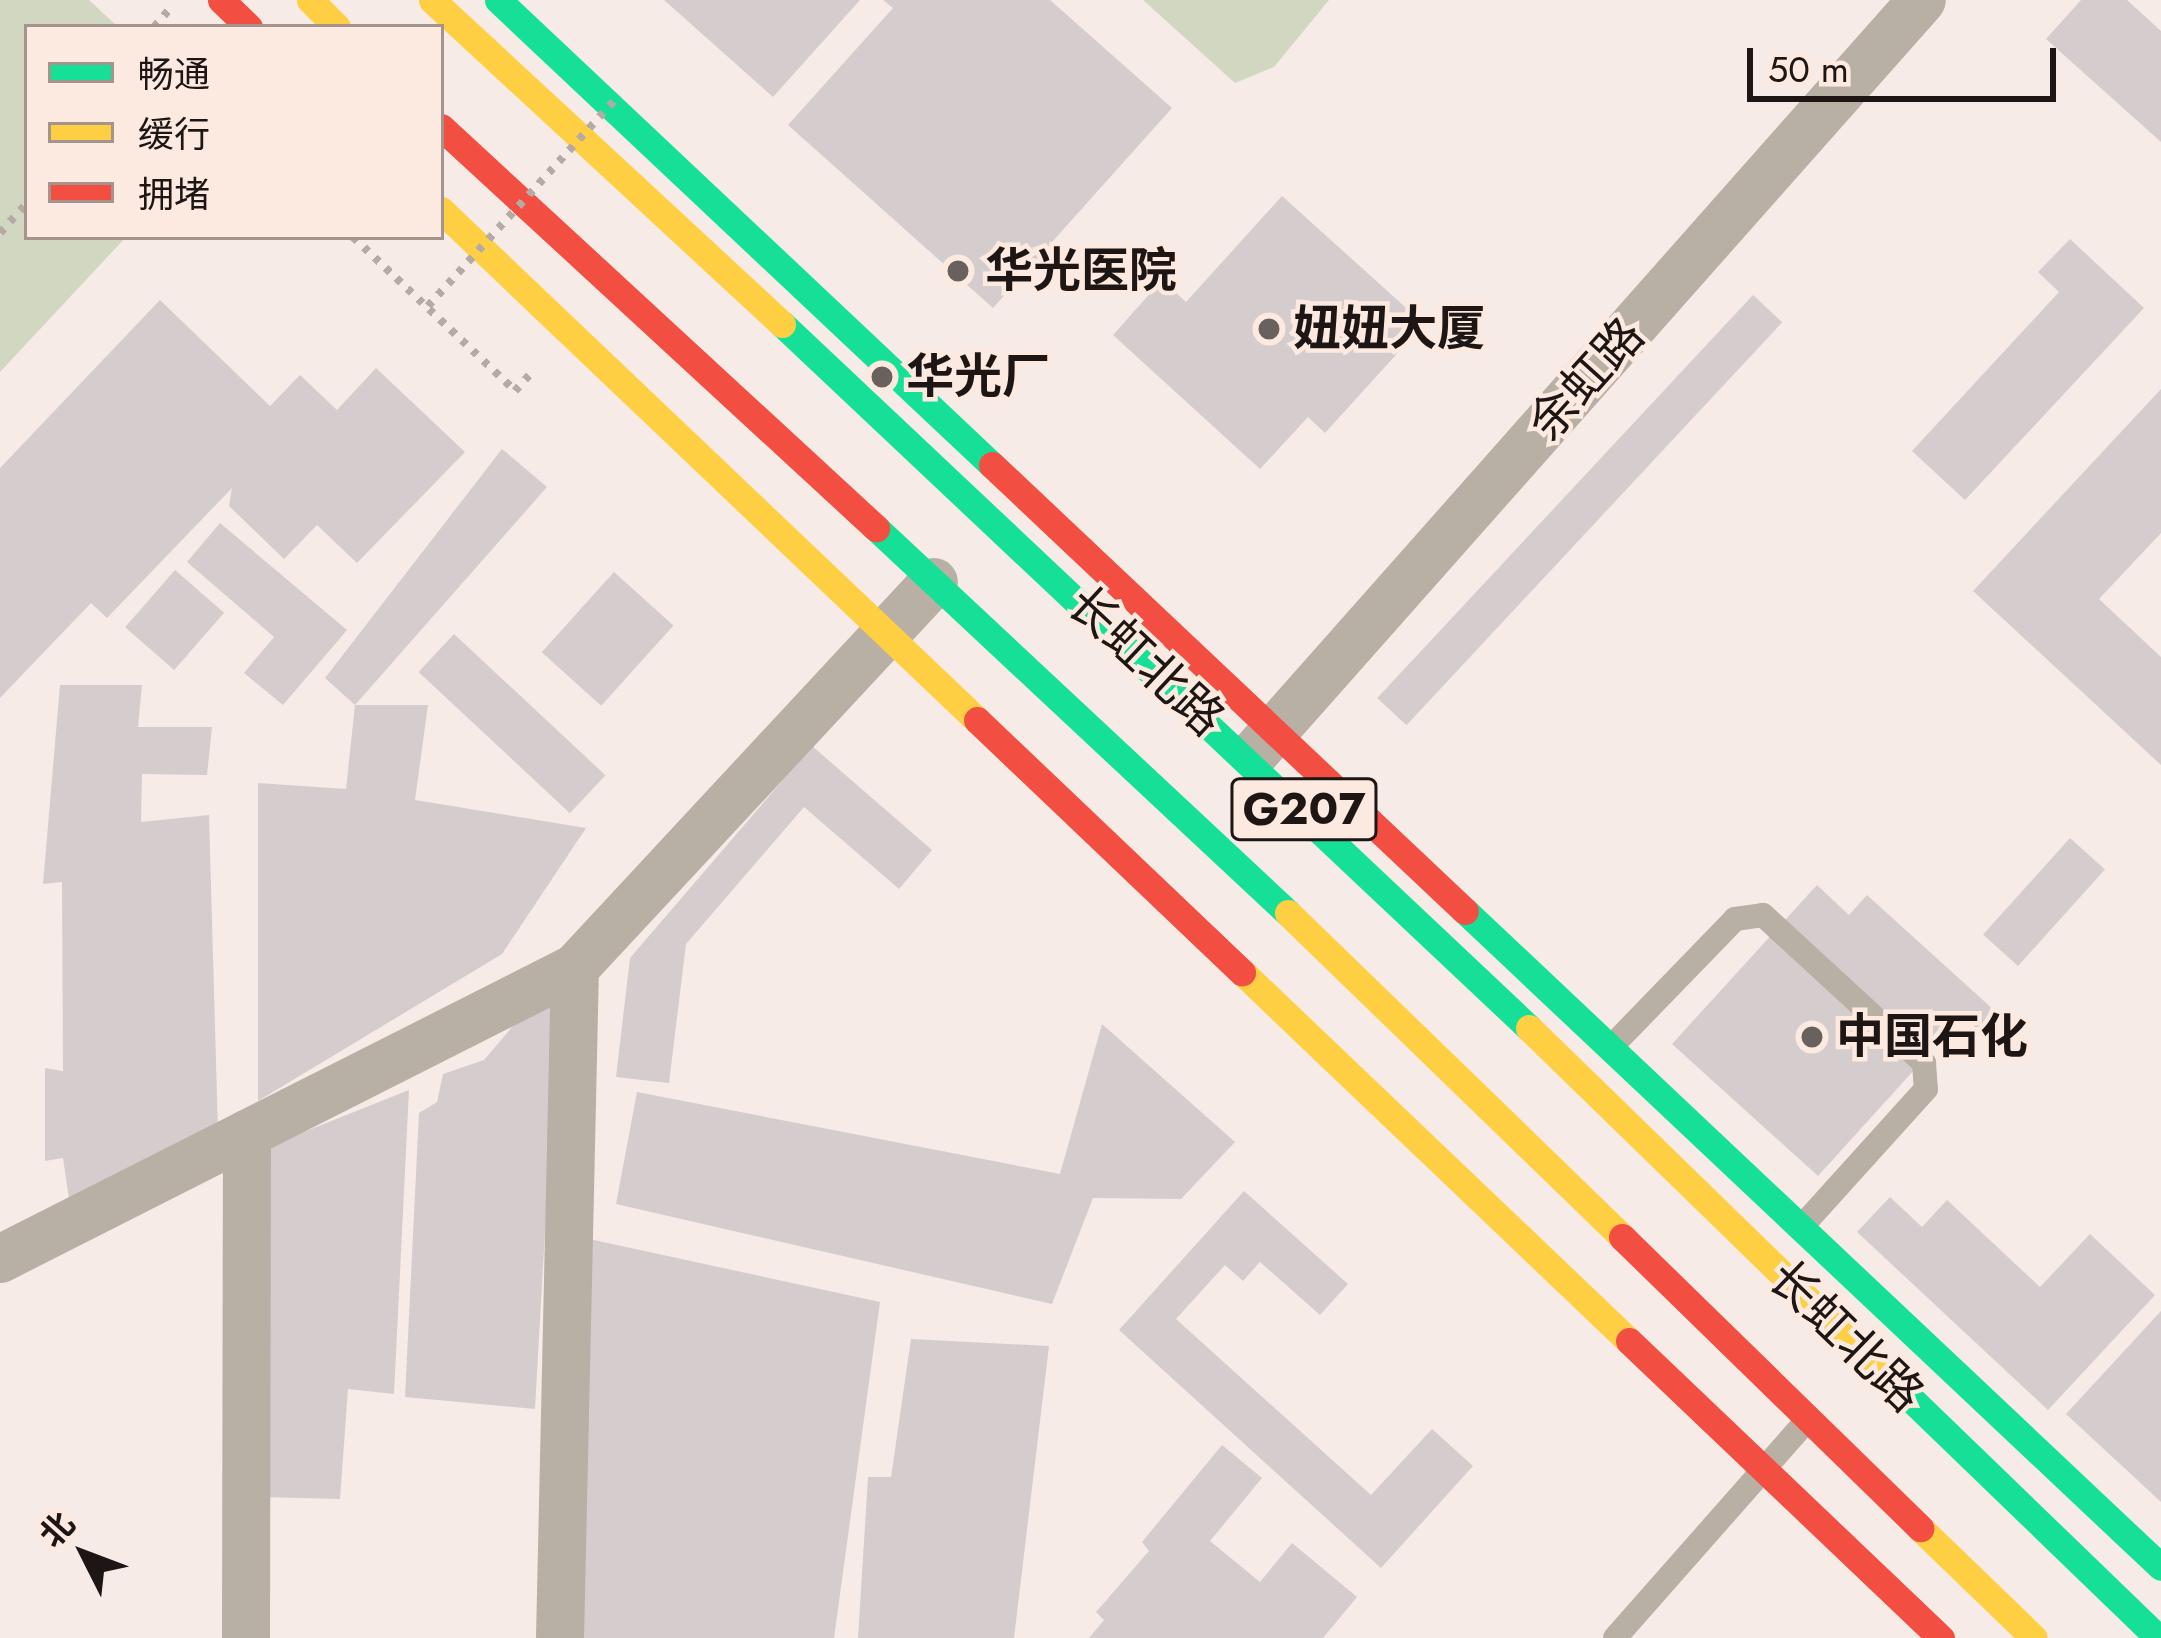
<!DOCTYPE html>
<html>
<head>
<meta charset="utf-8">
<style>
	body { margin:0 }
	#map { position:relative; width:2161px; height:1638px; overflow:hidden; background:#f6ebe6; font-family:Jost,"Noto Sans SC",sans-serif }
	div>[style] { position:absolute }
	.green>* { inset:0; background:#d2d7c2 }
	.building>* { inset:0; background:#d5cdcd; transform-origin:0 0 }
	.path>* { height:8px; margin-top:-4px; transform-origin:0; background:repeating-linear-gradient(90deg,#b4aba4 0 6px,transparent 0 15px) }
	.lane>* { height:24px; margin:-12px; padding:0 12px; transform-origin:12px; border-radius:12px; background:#b8afa5 }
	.street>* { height:48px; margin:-24px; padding:0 24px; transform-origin:24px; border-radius:24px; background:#b8afa5 }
	.fast>* { height:27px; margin:-13.5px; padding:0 13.5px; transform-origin:13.5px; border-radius:13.5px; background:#16e098 }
	.slow>* { height:27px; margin:-13.5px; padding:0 13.5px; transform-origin:13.5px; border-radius:13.5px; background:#ffcf43 }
	.jam>* { height:27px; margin:-13.5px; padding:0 13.5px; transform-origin:13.5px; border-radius:13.5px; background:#f24e42 }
	.path-bridge>* { height:8px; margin-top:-4px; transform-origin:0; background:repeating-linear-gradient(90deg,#b4aba4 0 6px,transparent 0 15px) }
	.dots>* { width:33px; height:33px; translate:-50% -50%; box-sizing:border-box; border:6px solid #fce9e0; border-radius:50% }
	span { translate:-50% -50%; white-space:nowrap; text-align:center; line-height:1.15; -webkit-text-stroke:9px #fce9e0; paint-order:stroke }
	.shield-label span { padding:3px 9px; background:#fce9e0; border:3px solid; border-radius:9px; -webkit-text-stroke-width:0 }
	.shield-label { font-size:45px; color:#1d1614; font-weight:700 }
	.poi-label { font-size:48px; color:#1d1614; font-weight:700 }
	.left { translate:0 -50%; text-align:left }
	.street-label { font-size:48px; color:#1d1614 }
	.legend { position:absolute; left:24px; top:24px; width:420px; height:216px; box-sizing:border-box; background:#fce9e0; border:3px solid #a3958e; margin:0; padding:15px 21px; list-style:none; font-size:36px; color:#1d1614 }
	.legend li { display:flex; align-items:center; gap:24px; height:60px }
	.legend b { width:60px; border:3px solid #a3958e }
	.north { position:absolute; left:24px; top:1494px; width:120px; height:120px; -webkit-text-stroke:9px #fce9e0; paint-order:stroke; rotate:312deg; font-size:33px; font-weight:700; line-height:48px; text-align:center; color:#1d1614 }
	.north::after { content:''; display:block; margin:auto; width:42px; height:54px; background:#1d1614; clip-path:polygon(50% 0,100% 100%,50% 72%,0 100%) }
	.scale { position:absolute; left:1747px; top:48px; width:309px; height:54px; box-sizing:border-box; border:6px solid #1d1614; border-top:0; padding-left:15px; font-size:36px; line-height:42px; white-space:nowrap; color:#1d1614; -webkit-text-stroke:9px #fce9e0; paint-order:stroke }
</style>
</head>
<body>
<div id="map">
	<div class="green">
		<i style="clip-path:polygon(0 0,89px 0,118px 27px,27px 27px,27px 237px,126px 237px,0 372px)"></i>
		<i style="clip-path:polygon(1143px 0,1329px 0,1274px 67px,1235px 83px)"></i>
	</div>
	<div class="building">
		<i style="clip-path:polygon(664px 0,860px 0,773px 97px)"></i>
		<i style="clip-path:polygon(883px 0,1050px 0,1172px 108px,993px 308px,788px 125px,893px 8px)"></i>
		<i style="clip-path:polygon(2081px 0,2127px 0,2161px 31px,2161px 142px,2046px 39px)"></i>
		<i style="clip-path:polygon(1282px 196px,1424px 324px,1325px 433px,1308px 417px,1260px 469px,1113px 335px,1162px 280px,1186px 302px)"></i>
		<i style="clip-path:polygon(2070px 239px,2144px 308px,1965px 500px,1912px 451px,2059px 292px,2038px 272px)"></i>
		<i style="left:1753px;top:295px;width:40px;height:551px;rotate:43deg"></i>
		<i style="clip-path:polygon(160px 300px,270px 406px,300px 375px,337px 410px,376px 368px,465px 452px,357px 563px,317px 525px,284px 559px,229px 506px,232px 488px,107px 618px,91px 603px,0 698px,0 468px)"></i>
		<i style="clip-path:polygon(2161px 389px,2161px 533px,2099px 599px,2161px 657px,2161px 765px,1973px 591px)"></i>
		<i style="clip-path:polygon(502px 449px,547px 487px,355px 705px,325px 678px)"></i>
		<i style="clip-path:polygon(220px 523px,347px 630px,283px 705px,244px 673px,274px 637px,187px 562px)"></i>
		<i style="left:175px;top:570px;width:65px;height:76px;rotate:41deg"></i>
		<i style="left:614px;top:572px;width:80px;height:108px;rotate:42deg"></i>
		<i style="left:454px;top:634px;width:207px;height:52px;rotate:43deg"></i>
		<i style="clip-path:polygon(60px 685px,142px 685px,138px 727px,212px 727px,207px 775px,142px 774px,141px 822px,209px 815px,218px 1132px,70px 1206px,63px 1158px,45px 1161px,45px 1068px,63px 1071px,62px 882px,43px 884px)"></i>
		<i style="clip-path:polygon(355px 705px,428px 705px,415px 800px,586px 828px,502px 954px,258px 1101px,258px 783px,346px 789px)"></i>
		<i style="clip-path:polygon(812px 746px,932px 850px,899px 889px,804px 807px,686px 944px,669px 1083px,616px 1077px,630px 958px)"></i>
		<i style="left:2070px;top:838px;width:47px;height:130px;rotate:42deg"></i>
		<i style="clip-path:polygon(1817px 885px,1849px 915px,1867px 895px,1995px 1011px,1978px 1030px,1963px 1016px,1818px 1176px,1672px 1044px)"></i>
		<i style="clip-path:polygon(535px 1000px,558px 1001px,535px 1409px,405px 1397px,419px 1113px,437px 1102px,443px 1074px,484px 1060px)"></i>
		<i style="clip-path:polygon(1102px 1024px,1235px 1142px,1181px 1199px,1093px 1198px,1052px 1304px,616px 1204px,637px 1092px,1060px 1174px)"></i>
		<i style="clip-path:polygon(409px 1090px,394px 1394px,348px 1389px,340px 1499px,261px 1497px,261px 1149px)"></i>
		<i style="clip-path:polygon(1244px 1191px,1348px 1284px,1320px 1315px,1260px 1262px,1243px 1281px,1225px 1265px,1176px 1319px,1371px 1495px,1432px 1429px,1473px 1466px,1381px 1568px,1119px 1330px)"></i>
		<i style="clip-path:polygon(1890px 1197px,1922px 1227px,1947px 1200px,2040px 1287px,2090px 1234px,2155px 1295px,2048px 1410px,1857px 1232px)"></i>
		<i style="clip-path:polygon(580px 1237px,880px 1302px,834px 1638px,567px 1638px)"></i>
		<i style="clip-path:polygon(2161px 1311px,2161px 1502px,2066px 1414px)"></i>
		<i style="clip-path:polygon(911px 1339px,1049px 1346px,1014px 1638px,858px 1638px,868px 1477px,891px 1477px)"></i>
		<i style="clip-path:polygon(1222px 1445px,1262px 1478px,1210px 1541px,1260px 1582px,1292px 1543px,1357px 1597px,1323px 1638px,1089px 1638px,1104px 1620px,1096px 1612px,1149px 1551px,1142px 1542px)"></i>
	</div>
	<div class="path">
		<i style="left:154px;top:27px;width:23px;rotate:-49deg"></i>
		<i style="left:0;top:233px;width:40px;rotate:-48deg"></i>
		<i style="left:353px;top:237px;width:224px;rotate:43.5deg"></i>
		<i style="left:515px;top:391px;width:27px;rotate:-48deg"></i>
	</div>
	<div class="lane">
		<i style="left:1613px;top:1045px;width:175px;rotate:-45.9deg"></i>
		<i style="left:1735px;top:919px;width:28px;rotate:-8deg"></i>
		<i style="left:1763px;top:915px;width:219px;rotate:42.6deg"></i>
		<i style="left:1924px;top:1063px;width:26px;rotate:86deg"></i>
		<i style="left:1926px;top:1089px;width:183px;rotate:132.1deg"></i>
		<i style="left:1615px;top:1638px;width:292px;rotate:-48.6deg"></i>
	</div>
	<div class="street">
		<i style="left:1254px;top:754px;width:1007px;rotate:-48.46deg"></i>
		<i style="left:0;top:1259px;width:644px;rotate:-26.84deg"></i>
		<i style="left:575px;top:968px;width:527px;rotate:-47.08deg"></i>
		<i style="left:246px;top:1638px;width:504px;rotate:-89.89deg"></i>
		<i style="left:560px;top:1638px;width:670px;rotate:-88.72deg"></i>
	</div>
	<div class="fast">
		<i style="left:498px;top:0;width:678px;rotate:43.27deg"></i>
		<i style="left:782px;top:324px;width:1026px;rotate:43.3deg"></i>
		<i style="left:876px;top:528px;width:564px;rotate:43.06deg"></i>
		<i style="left:1465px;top:911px;width:956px;rotate:43.31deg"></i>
		<i style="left:1883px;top:1372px;width:383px;rotate:44deg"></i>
	</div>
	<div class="slow">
		<i style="left:310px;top:0;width:38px;rotate:45deg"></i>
		<i style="left:432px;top:0;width:477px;rotate:42.8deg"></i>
		<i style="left:441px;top:210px;width:740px;rotate:43.58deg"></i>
		<i style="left:1288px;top:913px;width:465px;rotate:44.1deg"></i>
		<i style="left:1242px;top:972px;width:535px;rotate:43.64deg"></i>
		<i style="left:1529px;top:1028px;width:494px;rotate:44.2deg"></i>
		<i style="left:1920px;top:1528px;width:158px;rotate:44deg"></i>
	</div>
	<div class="jam">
		<i style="left:221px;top:0;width:39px;rotate:44deg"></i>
		<i style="left:441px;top:127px;width:592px;rotate:42.67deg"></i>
		<i style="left:992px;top:465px;width:650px;rotate:43.32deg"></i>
		<i style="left:977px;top:720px;width:366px;rotate:43.6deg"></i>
		<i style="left:1622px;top:1237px;width:417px;rotate:44.3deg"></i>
		<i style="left:1629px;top:1341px;width:431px;rotate:43.6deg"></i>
	</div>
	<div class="path-bridge">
		<i style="left:428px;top:306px;width:285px;rotate:-47.8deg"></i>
	</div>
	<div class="dots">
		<i style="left:958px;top:271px;background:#69615e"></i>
		<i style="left:1269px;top:329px;background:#69615e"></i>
		<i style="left:882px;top:377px;background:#69615e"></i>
		<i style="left:1812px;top:1037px;background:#69615e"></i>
	</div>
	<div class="shield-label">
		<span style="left:1304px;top:809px">G207</span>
	</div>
	<div class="poi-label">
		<span class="left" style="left:985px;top:271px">华光医院</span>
		<span class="left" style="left:1293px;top:329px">妞妞大厦</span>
		<span class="left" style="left:906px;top:377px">华光厂</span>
		<span class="left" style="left:1836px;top:1037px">中国石化</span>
	</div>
	<div class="street-label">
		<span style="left:1586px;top:379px;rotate:-48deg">余虹路</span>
		<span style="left:1146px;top:661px;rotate:43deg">长虹北路</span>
		<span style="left:1846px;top:1336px;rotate:44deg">长虹北路</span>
	</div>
	<ul class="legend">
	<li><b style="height:15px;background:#16e098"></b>畅通</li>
	<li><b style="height:15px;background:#ffcf43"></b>缓行</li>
	<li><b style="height:15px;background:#f24e42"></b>拥堵</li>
	</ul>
	<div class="north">北</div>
	<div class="scale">50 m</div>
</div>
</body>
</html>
